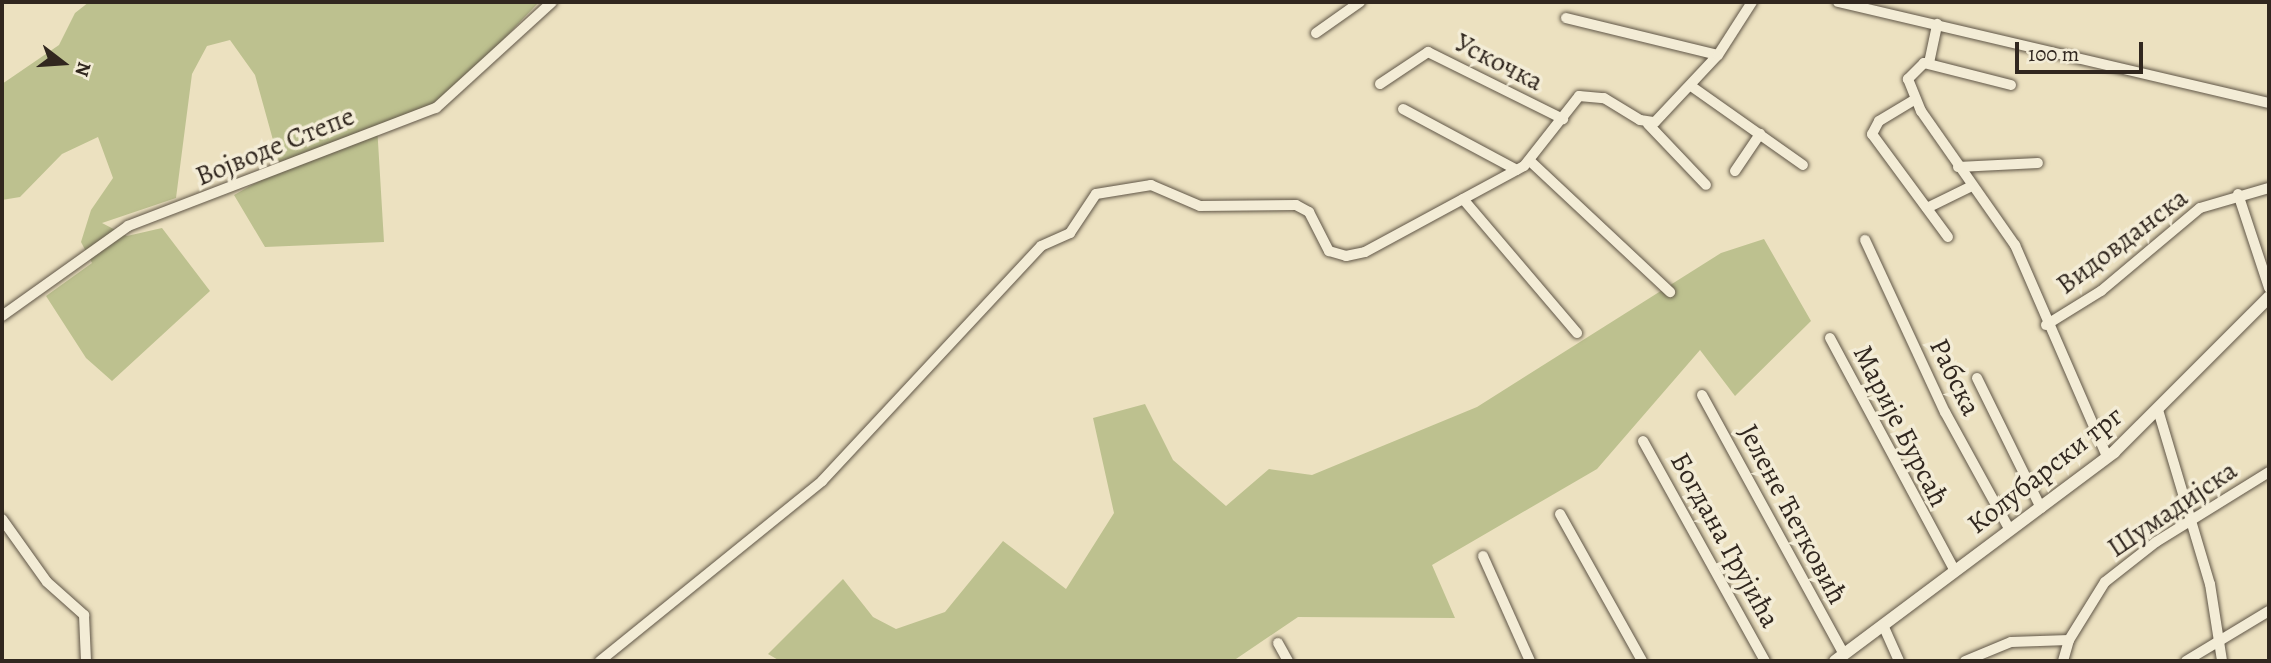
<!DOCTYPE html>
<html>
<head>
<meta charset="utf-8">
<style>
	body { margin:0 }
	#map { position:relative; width:2271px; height:663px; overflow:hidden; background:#ece1c0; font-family:Alegreya,serif }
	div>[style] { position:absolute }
	.green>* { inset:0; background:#bdc18f }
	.roads { filter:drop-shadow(0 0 2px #605647) drop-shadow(0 0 2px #605647) }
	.minor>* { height:10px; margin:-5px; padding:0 5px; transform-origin:5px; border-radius:5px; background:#f3ecd6 }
	.tertiary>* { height:12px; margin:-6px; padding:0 6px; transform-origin:6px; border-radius:6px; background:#f3ecd6 }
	span { translate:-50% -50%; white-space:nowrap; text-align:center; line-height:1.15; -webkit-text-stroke:7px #f3ecd6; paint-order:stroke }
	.street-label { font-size:28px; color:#31271f }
	.frame { position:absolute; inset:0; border:4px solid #31271f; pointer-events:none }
	.north { position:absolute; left:28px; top:28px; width:70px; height:70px; -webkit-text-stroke:5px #f3ecd6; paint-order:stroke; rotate:107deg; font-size:19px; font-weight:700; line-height:28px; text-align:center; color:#31271f }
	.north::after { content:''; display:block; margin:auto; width:24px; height:32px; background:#31271f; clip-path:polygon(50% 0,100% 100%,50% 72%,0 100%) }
	.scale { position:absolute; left:2015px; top:42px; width:128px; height:32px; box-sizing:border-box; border:4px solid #31271f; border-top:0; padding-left:9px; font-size:21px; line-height:24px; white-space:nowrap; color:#31271f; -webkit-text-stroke:5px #f3ecd6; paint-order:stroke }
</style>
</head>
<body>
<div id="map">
	<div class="green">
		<i style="clip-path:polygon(89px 2px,539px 2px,438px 108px,377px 125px,384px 242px,265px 247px,234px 195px,281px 169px,255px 75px,230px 40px,207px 46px,192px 74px,176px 198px,102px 223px,127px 236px,162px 228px,210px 291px,112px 381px,86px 358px,46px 296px,92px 263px,81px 242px,91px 210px,113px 178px,98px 137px,62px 154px,20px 197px,2px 200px,2px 84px,59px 45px,75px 13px)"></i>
		<i style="clip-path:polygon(1764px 239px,1811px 321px,1735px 396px,1700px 350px,1597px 469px,1432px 565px,1455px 618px,1298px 617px,1233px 661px,780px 661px,768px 654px,843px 579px,873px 617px,896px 629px,945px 612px,1003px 541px,1066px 589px,1114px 513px,1093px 418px,1145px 404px,1173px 460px,1226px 506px,1269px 469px,1312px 475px,1477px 407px,1721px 253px)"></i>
	</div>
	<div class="roads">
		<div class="minor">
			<i style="left:1838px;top:2px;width:443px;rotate:13.2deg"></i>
			<i style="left:1566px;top:18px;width:156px;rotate:13.7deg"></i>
			<i style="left:1316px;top:33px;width:54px;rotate:-35.2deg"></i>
			<i style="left:1929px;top:63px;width:40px;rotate:-78deg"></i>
			<i style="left:1380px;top:84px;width:58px;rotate:-33.7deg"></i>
			<i style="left:1428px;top:52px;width:151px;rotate:26.4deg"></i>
			<i style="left:2011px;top:85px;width:90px;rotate:-165.8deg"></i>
			<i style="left:1924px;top:63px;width:23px;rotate:135deg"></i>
			<i style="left:1908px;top:79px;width:35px;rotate:68deg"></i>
			<i style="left:1921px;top:111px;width:164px;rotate:55deg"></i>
			<i style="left:2015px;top:245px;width:231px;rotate:66.5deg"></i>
			<i style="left:1691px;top:86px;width:137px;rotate:35.2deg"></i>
			<i style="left:1914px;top:100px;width:41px;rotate:149deg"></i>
			<i style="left:1879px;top:121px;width:15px;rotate:118deg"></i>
			<i style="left:1872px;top:134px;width:128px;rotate:53.6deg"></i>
			<i style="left:1403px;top:109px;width:129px;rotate:28.2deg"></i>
			<i style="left:1648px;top:124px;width:84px;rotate:46.4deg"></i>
			<i style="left:1530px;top:161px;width:192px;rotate:43.1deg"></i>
			<i style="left:1958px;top:167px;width:80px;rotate:-2.9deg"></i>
			<i style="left:1735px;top:171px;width:45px;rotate:-56deg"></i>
			<i style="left:2238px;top:194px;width:99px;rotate:71.7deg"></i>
			<i style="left:1463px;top:199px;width:176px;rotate:49.6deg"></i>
			<i style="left:1927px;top:208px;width:50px;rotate:-26.1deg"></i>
			<i style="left:1865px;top:240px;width:190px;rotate:65.1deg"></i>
			<i style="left:1945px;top:412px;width:135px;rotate:61.2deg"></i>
			<i style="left:2px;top:316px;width:155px;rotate:-35.5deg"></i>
			<i style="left:128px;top:226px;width:330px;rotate:-21deg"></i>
			<i style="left:436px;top:108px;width:157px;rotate:-42.4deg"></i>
			<i style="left:2046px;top:325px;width:65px;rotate:-31.7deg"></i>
			<i style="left:2101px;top:291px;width:129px;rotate:-40deg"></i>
			<i style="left:2200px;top:208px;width:72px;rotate:-16.2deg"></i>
			<i style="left:1830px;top:338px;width:264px;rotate:61.8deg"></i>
			<i style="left:1977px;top:378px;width:145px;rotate:63.8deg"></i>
			<i style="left:1702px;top:395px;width:295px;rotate:61.3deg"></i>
			<i style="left:2158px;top:410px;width:182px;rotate:73.4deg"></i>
			<i style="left:2210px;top:584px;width:78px;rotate:81.1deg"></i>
			<i style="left:1643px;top:441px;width:252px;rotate:61deg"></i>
			<i style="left:1560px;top:514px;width:168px;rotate:60.8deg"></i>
			<i style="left:2px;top:519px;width:77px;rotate:54.5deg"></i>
			<i style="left:47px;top:582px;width:50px;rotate:41.7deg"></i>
			<i style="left:84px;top:615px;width:46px;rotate:87.5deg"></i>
			<i style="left:1483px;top:556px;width:115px;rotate:65.9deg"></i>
			<i style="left:1883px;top:625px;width:39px;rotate:66deg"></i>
			<i style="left:1278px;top:643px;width:21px;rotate:61deg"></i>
			<i style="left:600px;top:661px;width:286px;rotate:-39deg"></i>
			<i style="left:822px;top:481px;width:321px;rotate:-47deg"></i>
			<i style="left:1041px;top:246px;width:32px;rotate:-24deg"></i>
			<i style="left:1070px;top:233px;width:47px;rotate:-56.3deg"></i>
			<i style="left:1096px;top:194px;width:56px;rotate:-9.3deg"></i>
			<i style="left:1151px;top:185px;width:53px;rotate:23.2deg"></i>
			<i style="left:1200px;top:206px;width:96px;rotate:-0.6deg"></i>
			<i style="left:1296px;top:205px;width:15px;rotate:28deg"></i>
			<i style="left:1309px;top:212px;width:44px;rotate:62.9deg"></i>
			<i style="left:1329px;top:251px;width:18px;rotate:16deg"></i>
			<i style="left:1346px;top:256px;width:19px;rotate:-12deg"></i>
			<i style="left:1365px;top:252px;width:181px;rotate:-28.4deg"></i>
			<i style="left:1524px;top:166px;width:89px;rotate:-51.8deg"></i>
			<i style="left:1579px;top:96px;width:25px;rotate:5deg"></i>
			<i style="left:1604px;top:98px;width:42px;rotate:31.4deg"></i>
			<i style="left:1640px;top:120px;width:15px;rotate:8deg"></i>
			<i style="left:1655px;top:122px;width:92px;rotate:-46.8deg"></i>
			<i style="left:1718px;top:55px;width:63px;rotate:-57.3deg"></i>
			<i style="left:1965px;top:661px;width:50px;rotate:-22.4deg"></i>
			<i style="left:2011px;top:642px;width:58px;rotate:-2deg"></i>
			<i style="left:2063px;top:661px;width:22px;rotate:-74deg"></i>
			<i style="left:2069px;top:640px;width:68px;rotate:-58.2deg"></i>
			<i style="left:2105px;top:582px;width:65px;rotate:-38.1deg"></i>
			<i style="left:2156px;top:542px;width:133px;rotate:-31.8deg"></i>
			<i style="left:2186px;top:661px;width:97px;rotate:-31.1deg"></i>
		</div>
		<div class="tertiary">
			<i style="left:1835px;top:661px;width:349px;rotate:-36.8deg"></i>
			<i style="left:2114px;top:452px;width:219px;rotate:-45deg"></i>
		</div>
	</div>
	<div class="street-label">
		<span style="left:1499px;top:62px;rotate:27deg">Ускочка</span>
		<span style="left:275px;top:146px;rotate:-22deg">Војводе Степе</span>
		<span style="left:2122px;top:241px;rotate:-37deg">Видовданска</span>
		<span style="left:1955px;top:377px;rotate:64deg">Рабска</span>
		<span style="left:1901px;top:426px;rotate:63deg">Марије Бурсаћ</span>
		<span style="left:2045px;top:470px;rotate:-38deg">Колубарски трг</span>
		<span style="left:2172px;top:509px;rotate:-34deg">Шумадијска</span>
		<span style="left:1793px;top:514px;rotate:62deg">Јелене Ћетковић</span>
		<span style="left:1725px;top:540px;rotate:61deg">Богдана Грујића</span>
	</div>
	<div class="frame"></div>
	<div class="north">N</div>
	<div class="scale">100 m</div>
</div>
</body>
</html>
